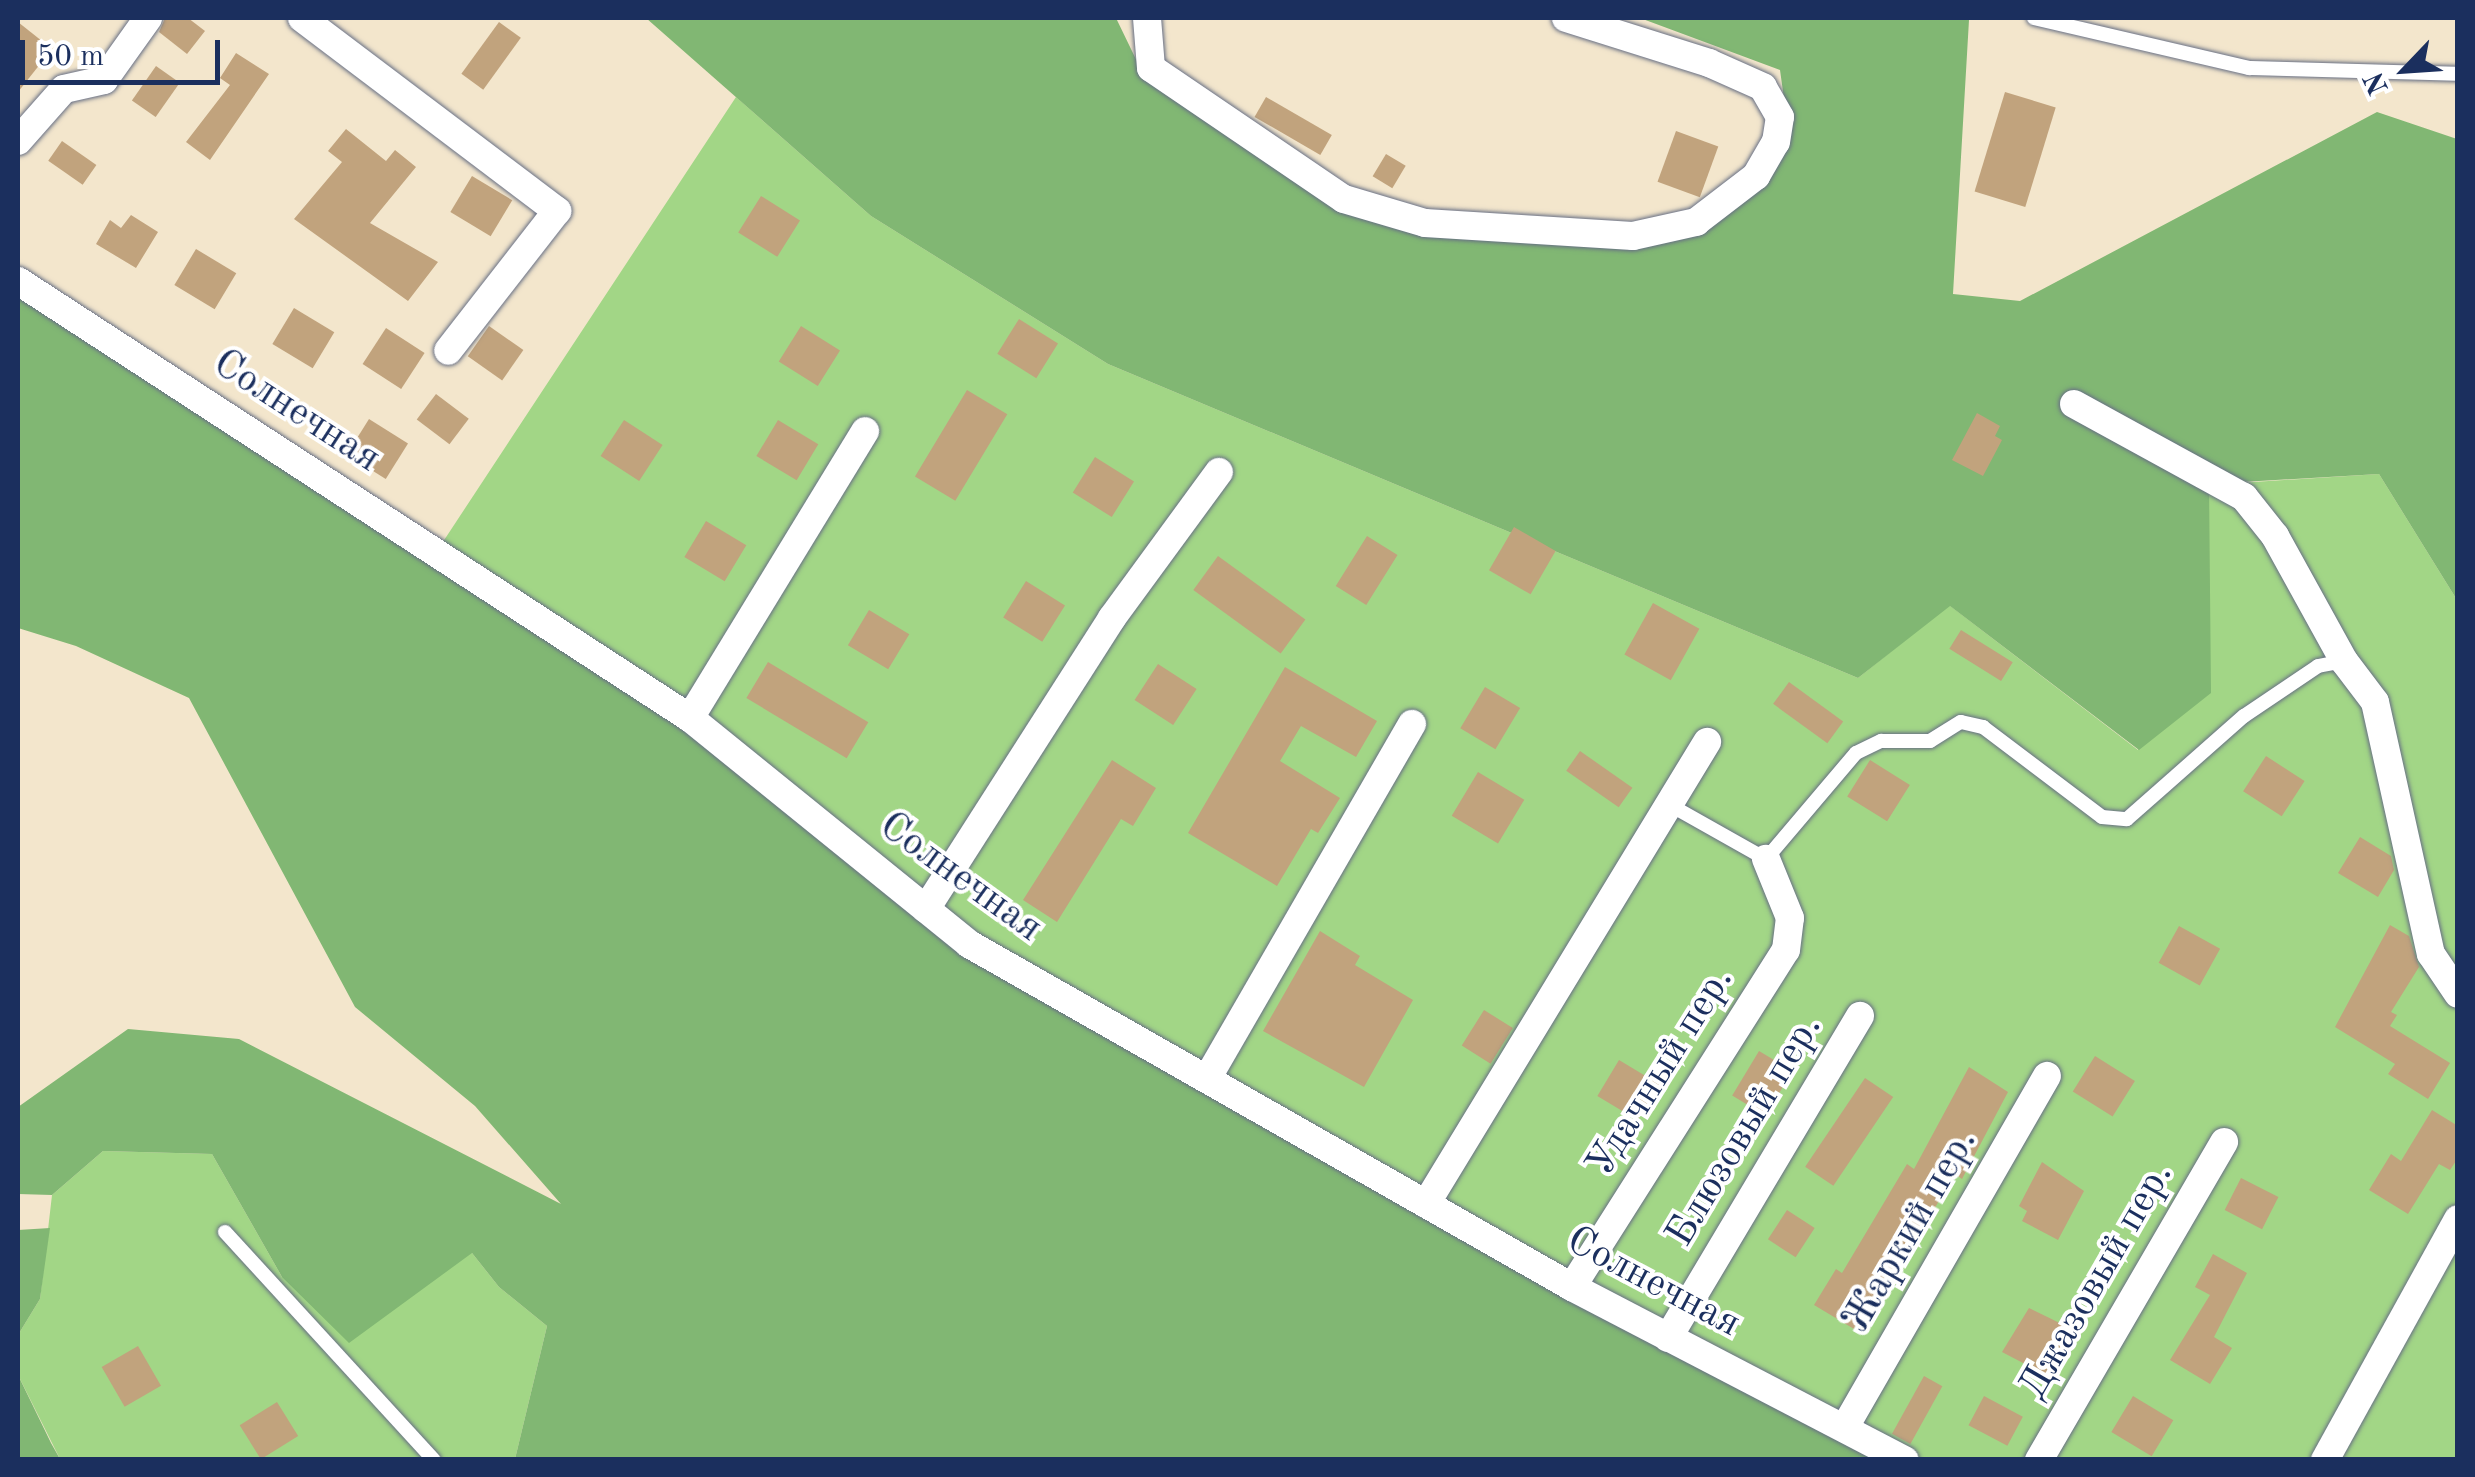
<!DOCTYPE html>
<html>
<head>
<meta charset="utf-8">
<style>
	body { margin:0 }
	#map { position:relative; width:2475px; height:1477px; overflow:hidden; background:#f3e6cc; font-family:"Old Standard TT",serif }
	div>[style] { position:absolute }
	.green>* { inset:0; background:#a2d686 }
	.forest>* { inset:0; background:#81b773 }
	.building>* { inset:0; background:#c1a37d; transform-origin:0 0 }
	.roads { filter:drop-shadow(0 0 2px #676f84) drop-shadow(0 0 2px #676f84) }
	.service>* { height:14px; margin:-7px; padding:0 7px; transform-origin:7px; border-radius:7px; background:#fff }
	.minor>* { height:28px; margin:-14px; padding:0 14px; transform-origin:14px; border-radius:14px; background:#fff }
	span { translate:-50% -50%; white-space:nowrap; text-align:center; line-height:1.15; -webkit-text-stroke:8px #fff; paint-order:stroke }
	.street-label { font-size:40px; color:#1b2f5e }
	.frame { position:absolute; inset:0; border:20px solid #1b2f5e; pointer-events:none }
	.north { position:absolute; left:2355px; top:20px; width:100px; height:100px; -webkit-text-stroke:8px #fff; paint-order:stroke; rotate:245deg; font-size:28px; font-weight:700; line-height:40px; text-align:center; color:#1b2f5e }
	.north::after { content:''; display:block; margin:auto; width:35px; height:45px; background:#1b2f5e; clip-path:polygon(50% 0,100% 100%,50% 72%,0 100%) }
	.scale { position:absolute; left:20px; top:40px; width:200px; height:45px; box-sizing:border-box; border:5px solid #1b2f5e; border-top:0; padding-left:12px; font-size:30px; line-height:35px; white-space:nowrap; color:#1b2f5e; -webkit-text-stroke:8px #fff; paint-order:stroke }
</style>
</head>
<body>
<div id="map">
	<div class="green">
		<i style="clip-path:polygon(736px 97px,871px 216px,1108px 364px,1858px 678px,1949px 605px,2138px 750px,2208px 485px,2379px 474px,2457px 600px,2457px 1459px,1889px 1459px,969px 944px,429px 563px)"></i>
		<i style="clip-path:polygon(103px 1151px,212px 1154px,282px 1277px,472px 1253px,499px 1287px,547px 1326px,515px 1459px,60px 1459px,18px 1375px,18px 1335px,40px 1299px,52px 1195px)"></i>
	</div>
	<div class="forest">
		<i style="clip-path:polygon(646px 18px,1116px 18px,1146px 80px,1421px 230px,1679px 220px,1790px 142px,1780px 70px,1640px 18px,1962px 18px,1969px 20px,1953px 294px,2020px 301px,2377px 112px,2457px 139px,2457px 600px,2379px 474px,2209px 484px,2211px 693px,2139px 750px,1950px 606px,1858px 678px,1108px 364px,871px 216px)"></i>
		<i style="clip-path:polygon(18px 285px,690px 718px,969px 944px,1889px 1459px,515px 1459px,547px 1326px,499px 1287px,472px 1253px,349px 1343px,282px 1277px,212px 1154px,103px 1151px,52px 1195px,18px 1194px,18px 1107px,128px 1029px,239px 1039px,561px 1204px,475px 1106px,355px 1007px,189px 698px,76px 646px,18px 628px)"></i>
		<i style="clip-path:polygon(50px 1228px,40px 1299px,18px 1335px,18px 1230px)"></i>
		<i style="clip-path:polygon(18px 1375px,51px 1443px,60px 1459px,18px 1459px)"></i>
	</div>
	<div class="building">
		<i style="clip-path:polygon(165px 18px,188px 18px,205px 31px,187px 54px,159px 32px)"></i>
		<i style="clip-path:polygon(18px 22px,52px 49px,18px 92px)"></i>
		<i style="left:499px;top:22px;width:27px;height:64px;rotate:36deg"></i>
		<i style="clip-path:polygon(236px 53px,269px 74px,210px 160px,186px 142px,230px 85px,220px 78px)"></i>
		<i style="left:156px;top:66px;width:29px;height:42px;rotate:35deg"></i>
		<i style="left:2005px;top:92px;width:53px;height:104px;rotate:17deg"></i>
		<i style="left:1266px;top:97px;width:76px;height:23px;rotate:30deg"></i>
		<i style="clip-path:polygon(346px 129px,386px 161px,395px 150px,416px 167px,370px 223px,438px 262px,408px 301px,294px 219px,342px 162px,328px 151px)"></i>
		<i style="left:1676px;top:131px;width:45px;height:54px;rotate:20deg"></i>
		<i style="left:62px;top:141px;width:42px;height:24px;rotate:35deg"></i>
		<i style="left:1386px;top:154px;width:23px;height:26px;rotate:31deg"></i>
		<i style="left:472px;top:176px;width:47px;height:42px;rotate:31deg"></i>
		<i style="left:761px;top:196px;width:46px;height:43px;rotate:32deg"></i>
		<i style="clip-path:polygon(131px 215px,158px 232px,136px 268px,96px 244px,110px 220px,121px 228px)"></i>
		<i style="left:196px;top:249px;width:47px;height:42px;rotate:31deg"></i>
		<i style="left:294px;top:308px;width:47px;height:42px;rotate:31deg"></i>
		<i style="left:1019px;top:319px;width:46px;height:41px;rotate:32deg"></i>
		<i style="left:489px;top:326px;width:42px;height:37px;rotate:35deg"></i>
		<i style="left:801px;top:326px;width:46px;height:42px;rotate:32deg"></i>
		<i style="left:386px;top:328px;width:46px;height:43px;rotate:33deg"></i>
		<i style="left:967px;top:390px;width:47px;height:101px;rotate:31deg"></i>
		<i style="left:436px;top:394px;width:41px;height:32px;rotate:37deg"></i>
		<i style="clip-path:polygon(1977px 413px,2000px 426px,1995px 436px,2002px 440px,1983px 476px,1952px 460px)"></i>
		<i style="left:369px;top:419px;width:46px;height:42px;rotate:32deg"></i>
		<i style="left:624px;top:420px;width:46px;height:43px;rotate:33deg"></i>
		<i style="left:778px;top:420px;width:47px;height:42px;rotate:31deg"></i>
		<i style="left:1095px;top:457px;width:46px;height:42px;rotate:32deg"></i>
		<i style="left:706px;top:521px;width:47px;height:42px;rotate:31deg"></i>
		<i style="left:1514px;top:527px;width:48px;height:50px;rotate:30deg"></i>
		<i style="left:1367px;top:536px;width:36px;height:59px;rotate:32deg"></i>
		<i style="left:1218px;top:556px;width:108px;height:42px;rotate:36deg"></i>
		<i style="left:1026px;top:581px;width:46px;height:43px;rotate:32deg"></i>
		<i style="left:1653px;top:603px;width:53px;height:59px;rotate:29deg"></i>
		<i style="left:869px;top:610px;width:47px;height:41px;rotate:31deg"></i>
		<i style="left:1961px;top:630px;width:61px;height:22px;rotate:32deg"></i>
		<i style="left:768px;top:662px;width:117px;height:42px;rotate:31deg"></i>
		<i style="left:1158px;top:664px;width:46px;height:43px;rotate:33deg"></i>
		<i style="clip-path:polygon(1285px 667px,1377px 721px,1356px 757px,1301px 726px,1280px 761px,1340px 798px,1318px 833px,1311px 829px,1277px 886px,1188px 833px)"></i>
		<i style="left:1789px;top:682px;width:67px;height:27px;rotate:36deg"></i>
		<i style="left:1485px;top:687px;width:41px;height:48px;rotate:31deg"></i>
		<i style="left:1580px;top:751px;width:64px;height:24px;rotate:35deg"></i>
		<i style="left:2266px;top:756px;width:46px;height:42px;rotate:33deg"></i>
		<i style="clip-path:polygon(1112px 760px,1156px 788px,1133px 826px,1121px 819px,1057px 922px,1023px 900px)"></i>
		<i style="left:1870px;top:760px;width:47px;height:43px;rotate:32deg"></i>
		<i style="left:1478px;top:772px;width:54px;height:51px;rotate:31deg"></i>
		<i style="clip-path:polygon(2360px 837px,2391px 856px,2394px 870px,2378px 897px,2338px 873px)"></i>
		<i style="clip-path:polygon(2390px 925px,2409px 936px,2419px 967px,2391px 1012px,2397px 1015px,2390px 1026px,2450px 1063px,2428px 1099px,2388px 1074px,2395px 1064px,2335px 1027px)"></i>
		<i style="left:2179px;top:926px;width:47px;height:42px;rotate:29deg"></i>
		<i style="clip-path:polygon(1320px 931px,1360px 956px,1355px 965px,1413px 1000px,1364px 1087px,1263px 1031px)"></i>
		<i style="left:1484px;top:1010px;width:34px;height:42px;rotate:32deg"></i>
		<i style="left:1759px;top:1051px;width:39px;height:52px;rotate:31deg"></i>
		<i style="left:2095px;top:1056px;width:47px;height:42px;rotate:32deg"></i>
		<i style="left:1619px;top:1060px;width:47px;height:42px;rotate:31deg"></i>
		<i style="clip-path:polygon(1969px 1067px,2008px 1092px,1962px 1179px,1955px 1174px,1892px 1280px,1886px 1276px,1854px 1329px,1814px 1305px,1836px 1269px,1842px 1273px,1907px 1164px,1914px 1169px)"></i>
		<i style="left:1865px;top:1078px;width:34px;height:107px;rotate:34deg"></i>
		<i style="clip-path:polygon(2432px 1110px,2458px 1126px,2458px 1158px,2450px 1170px,2439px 1164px,2408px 1214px,2369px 1190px,2391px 1154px,2401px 1161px)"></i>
		<i style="clip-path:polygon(2042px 1162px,2084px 1191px,2058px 1240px,2022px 1221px,2027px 1211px,2019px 1206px)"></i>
		<i style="left:2241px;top:1178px;width:42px;height:36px;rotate:27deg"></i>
		<i style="left:1787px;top:1210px;width:33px;height:35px;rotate:33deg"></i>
		<i style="clip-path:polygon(2213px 1254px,2247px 1273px,2214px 1337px,2232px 1348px,2210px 1384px,2170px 1360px,2210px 1295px,2195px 1287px)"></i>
		<i style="clip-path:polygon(2029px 1308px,2074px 1330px,2046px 1375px,2002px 1352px)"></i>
		<i style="left:138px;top:1346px;width:46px;height:42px;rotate:60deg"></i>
		<i style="left:1924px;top:1376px;width:21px;height:66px;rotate:29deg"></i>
		<i style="left:1984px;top:1396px;width:44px;height:33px;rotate:28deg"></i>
		<i style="left:2133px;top:1396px;width:47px;height:42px;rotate:31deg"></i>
		<i style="left:277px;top:1402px;width:40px;height:44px;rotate:58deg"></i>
	</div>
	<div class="roads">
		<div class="service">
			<i style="left:2034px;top:18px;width:221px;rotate:13.1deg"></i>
			<i style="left:2249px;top:68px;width:209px;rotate:1.6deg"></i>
			<i style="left:1670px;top:805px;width:110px;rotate:29.4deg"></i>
			<i style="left:1766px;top:859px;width:139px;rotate:-49.7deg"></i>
			<i style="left:1856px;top:753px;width:28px;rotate:-26deg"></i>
			<i style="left:1881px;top:741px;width:49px"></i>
			<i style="left:1930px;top:741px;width:36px;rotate:-32deg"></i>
			<i style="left:1961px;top:722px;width:23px;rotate:13deg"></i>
			<i style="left:1983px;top:727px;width:149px;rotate:37.1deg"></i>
			<i style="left:2102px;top:817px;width:25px;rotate:5deg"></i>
			<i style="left:2127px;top:819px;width:156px;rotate:-41.4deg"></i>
			<i style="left:2244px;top:716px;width:89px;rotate:-34deg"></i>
			<i style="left:2318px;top:666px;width:26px;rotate:-11deg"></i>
			<i style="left:225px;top:1232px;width:309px;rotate:47.5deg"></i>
		</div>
		<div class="minor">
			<i style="left:302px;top:18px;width:320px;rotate:37.1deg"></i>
			<i style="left:557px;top:211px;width:177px;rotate:127.9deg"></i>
			<i style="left:1147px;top:18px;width:50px;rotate:85.4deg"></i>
			<i style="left:1151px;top:68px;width:233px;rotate:34.2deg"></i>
			<i style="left:1344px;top:199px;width:84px;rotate:16.5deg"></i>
			<i style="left:1425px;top:223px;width:208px;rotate:3.6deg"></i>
			<i style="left:1633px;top:236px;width:65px;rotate:-12.5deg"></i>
			<i style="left:1696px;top:222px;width:76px;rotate:-37.5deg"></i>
			<i style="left:1756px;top:176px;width:39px;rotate:-60deg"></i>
			<i style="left:1776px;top:142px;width:25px;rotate:-81deg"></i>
			<i style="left:1780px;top:117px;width:34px;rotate:-120deg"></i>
			<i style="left:1763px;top:87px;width:59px;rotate:-156deg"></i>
			<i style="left:1709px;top:63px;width:150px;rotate:-162.5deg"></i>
			<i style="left:18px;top:141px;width:69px;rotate:-48.5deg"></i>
			<i style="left:64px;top:89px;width:41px;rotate:-12.7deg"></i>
			<i style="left:104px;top:80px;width:76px;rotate:-54.6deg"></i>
			<i style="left:18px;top:281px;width:802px;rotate:33.04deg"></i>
			<i style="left:690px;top:718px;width:359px;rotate:39deg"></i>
			<i style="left:969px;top:944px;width:694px;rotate:29.63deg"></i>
			<i style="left:1572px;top:1287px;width:375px;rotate:27.5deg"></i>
			<i style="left:2074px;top:404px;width:194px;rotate:28.7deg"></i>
			<i style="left:2244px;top:497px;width:50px;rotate:51.5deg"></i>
			<i style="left:2275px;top:536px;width:143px;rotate:61.1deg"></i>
			<i style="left:2344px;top:661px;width:51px;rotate:52.9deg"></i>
			<i style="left:2375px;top:702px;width:258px;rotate:77.5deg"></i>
			<i style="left:2431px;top:954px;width:48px;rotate:56deg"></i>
			<i style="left:690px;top:718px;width:336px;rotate:-58.6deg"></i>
			<i style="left:926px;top:909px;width:345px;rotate:-57.4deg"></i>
			<i style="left:1112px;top:618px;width:181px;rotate:-53.8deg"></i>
			<i style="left:1207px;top:1079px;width:410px;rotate:-60deg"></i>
			<i style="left:1426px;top:1204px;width:541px;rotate:-58.69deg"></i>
			<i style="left:1572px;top:1287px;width:399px;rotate:-57.6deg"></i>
			<i style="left:1786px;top:950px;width:32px;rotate:-83deg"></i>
			<i style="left:1790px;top:918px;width:64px;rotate:-112.1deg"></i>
			<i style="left:1668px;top:1338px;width:375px;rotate:-59.2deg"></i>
			<i style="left:1845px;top:1427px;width:405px;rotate:-60.1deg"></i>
			<i style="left:2039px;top:1460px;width:368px;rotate:-59.8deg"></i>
			<i style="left:2325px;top:1460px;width:275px;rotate:-61.1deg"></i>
		</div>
	</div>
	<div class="street-label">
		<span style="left:296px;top:412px;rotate:33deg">Солнечная</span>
		<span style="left:960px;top:878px;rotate:36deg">Солнечная</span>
		<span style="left:1661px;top:1072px;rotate:-58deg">Удачный пер.</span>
		<span style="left:1745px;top:1131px;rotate:-59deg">Блюзовый пер.</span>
		<span style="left:1911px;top:1231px;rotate:-60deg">Жаркий пер.</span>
		<span style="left:2097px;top:1281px;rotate:-60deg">Джазовый пер.</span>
		<span style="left:1653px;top:1283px;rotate:28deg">Солнечная</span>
	</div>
	<div class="frame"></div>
	<div class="north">N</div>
	<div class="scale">50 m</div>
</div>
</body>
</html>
